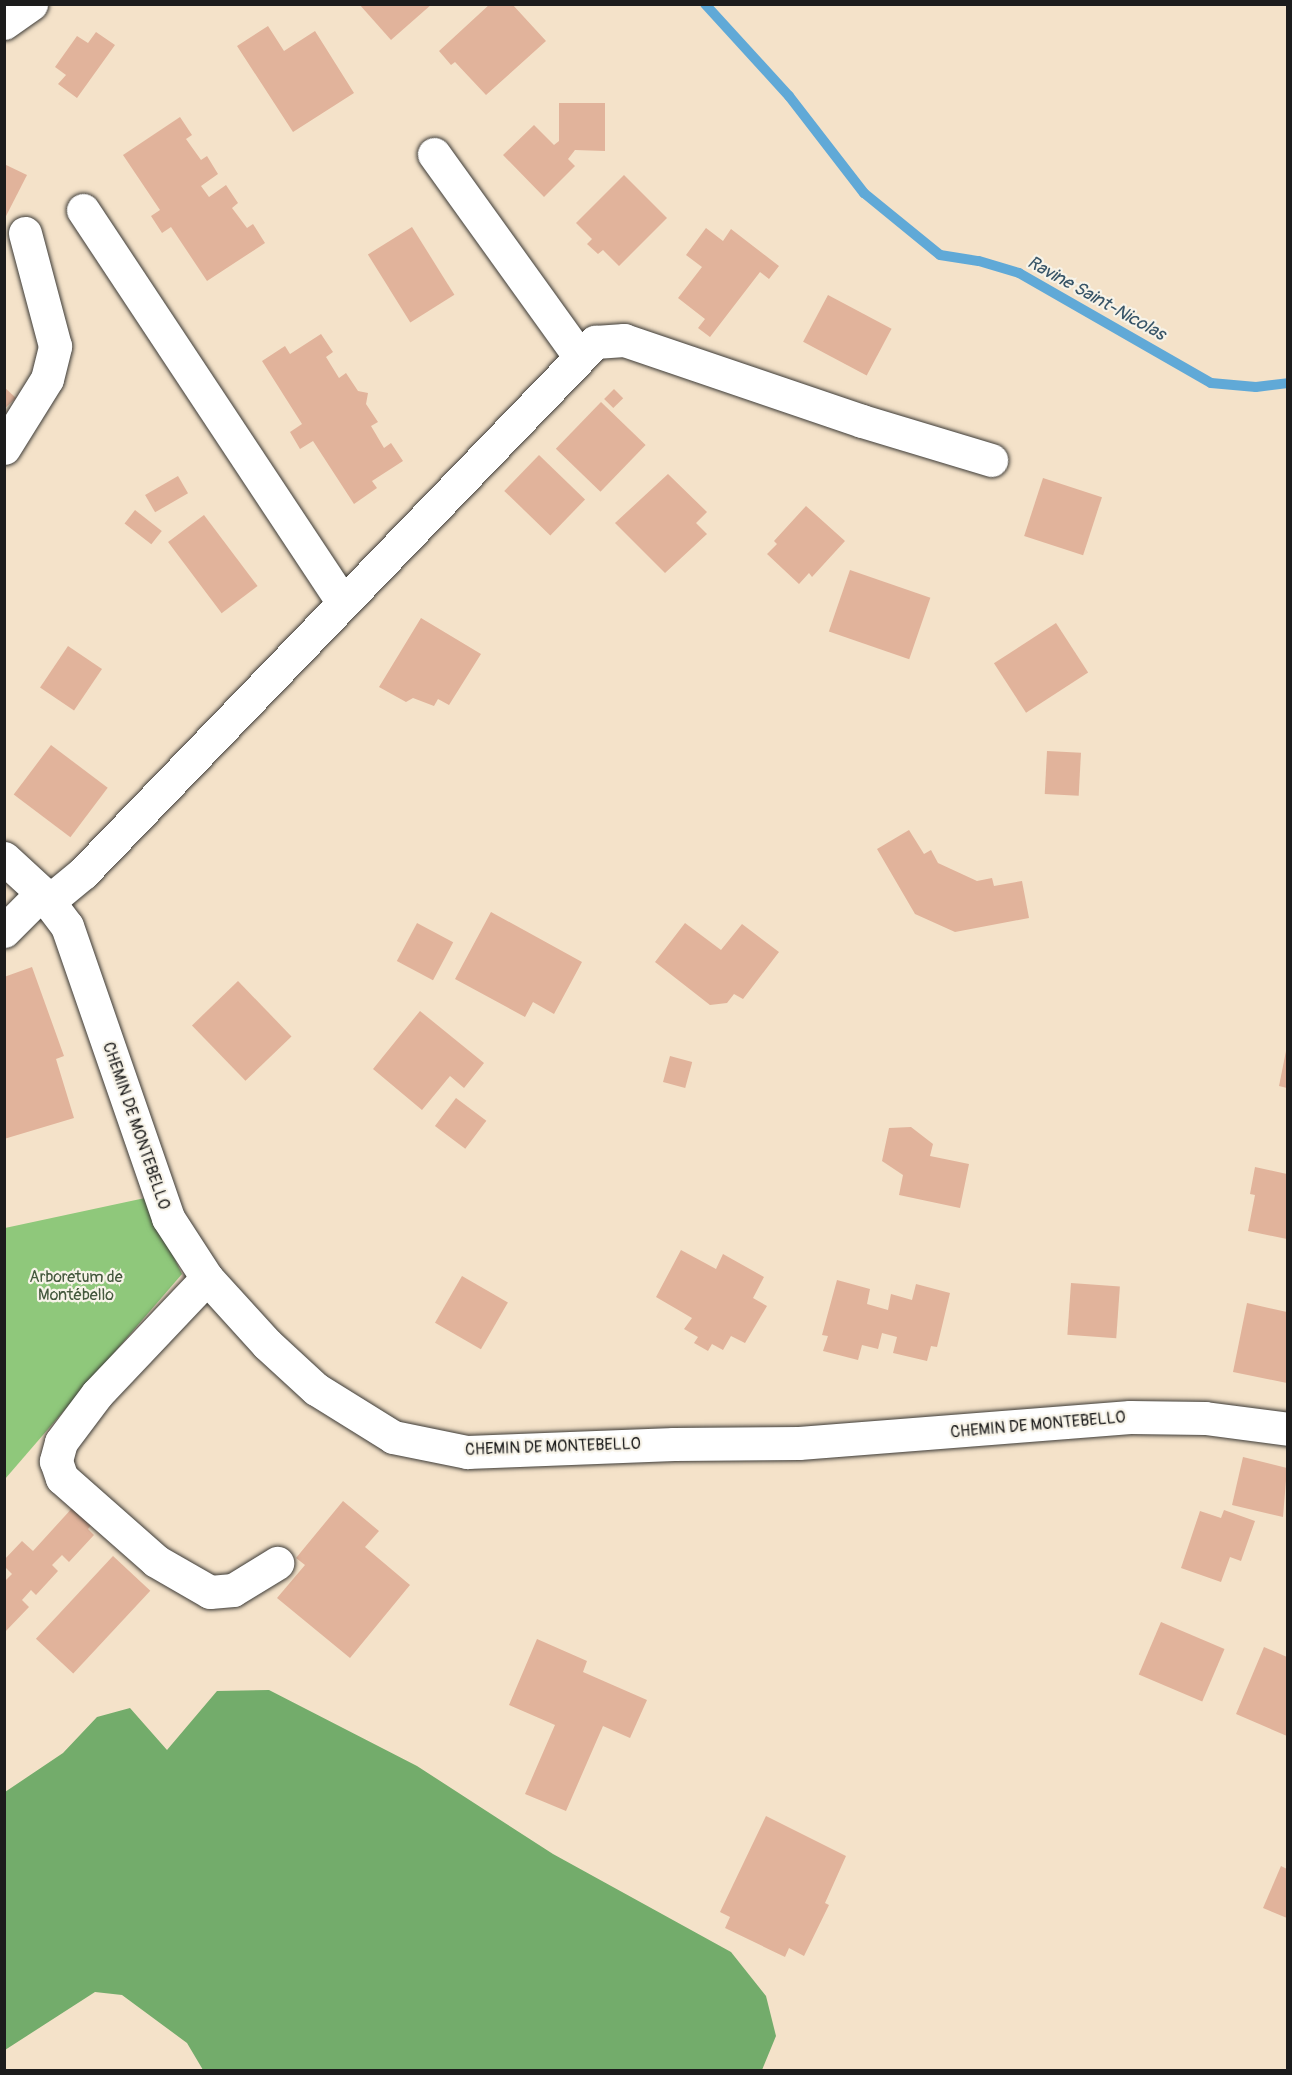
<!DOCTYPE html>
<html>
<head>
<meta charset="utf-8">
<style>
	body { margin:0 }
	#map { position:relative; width:1292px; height:2075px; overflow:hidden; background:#f4e2c9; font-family:Pangolin,sans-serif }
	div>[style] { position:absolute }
	.green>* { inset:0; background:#8fc87b }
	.forest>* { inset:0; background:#73ac6b }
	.stream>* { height:10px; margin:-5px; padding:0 5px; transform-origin:5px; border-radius:5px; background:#60a9d7 }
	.building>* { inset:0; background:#e1b39b; transform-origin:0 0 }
	.roads { filter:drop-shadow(0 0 2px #3c3a36) drop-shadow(0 0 2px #3c3a36) }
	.minor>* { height:33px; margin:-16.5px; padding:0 16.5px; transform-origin:16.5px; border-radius:16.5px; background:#fff }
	span { translate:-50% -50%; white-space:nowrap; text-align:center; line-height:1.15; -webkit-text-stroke:4.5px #f7f3e8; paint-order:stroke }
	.street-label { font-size:16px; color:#1c1c1c }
	.park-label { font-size:16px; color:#44583d }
	.water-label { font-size:18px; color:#375467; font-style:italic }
	.frame { position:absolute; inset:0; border:6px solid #1c1c1c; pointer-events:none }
</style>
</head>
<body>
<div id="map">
	<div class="green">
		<i style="clip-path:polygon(145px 1198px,182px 1274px,5px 1479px,5px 1228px)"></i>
	</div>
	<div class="forest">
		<i style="clip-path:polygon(269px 1690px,417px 1766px,553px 1854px,731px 1952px,766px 1996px,776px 2036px,762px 2070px,203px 2070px,187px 2043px,122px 1995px,95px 1992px,5px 2050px,5px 1792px,63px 1753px,97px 1717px,130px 1708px,167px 1750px,217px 1691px)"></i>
	</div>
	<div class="stream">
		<i style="left:705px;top:4px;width:125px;rotate:47.6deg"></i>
		<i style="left:789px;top:96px;width:123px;rotate:52.3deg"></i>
		<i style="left:864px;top:193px;width:98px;rotate:39.2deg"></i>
		<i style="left:940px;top:255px;width:39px;rotate:9deg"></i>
		<i style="left:979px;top:261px;width:42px;rotate:16.7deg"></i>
		<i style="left:1019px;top:273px;width:221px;rotate:29.8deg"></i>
		<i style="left:1211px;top:383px;width:45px;rotate:5.1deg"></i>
		<i style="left:1256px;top:387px;width:32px;rotate:-7deg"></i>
	</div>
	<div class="building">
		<i style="clip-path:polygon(359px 4px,432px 4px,391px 40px)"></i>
		<i style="clip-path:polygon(490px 4px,512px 4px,546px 41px,486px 95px,455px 62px,451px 65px,439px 51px)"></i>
		<i style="clip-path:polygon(268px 26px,284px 51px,315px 31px,354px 93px,293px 132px,237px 46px)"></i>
		<i style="clip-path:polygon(96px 32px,115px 45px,77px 98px,58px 84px,66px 75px,55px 67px,77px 36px,88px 43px)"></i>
		<i style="clip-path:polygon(559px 103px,605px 103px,605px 151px,575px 150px,568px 159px,575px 166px,544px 197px,503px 155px,534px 125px,554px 145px,559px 141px)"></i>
		<i style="clip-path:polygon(180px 117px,192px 135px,186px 139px,201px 160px,207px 156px,218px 174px,201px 186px,209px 197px,226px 185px,238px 203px,232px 208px,247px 228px,253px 224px,265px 243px,207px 281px,171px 227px,162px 233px,151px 216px,160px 210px,123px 155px)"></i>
		<i style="clip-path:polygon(4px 164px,27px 175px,4px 220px)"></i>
		<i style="clip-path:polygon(624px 175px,667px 218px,619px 266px,603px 250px,598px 254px,587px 244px,592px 239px,576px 223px)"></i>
		<i style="left:412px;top:227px;width:80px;height:52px;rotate:58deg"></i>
		<i style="clip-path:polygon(706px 228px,723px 241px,731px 229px,779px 266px,769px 279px,760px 272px,710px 337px,698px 328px,705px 319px,678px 298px,702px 267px,686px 255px)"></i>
		<i style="left:828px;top:295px;width:72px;height:53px;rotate:28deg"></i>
		<i style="clip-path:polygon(321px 334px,333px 352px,326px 357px,339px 378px,346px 373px,358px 391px,368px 393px,366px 404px,378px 422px,371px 426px,384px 448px,391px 443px,403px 461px,372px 481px,377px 488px,354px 504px,313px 441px,300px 449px,290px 432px,302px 424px,262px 361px,285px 346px,290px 354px)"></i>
		<i style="clip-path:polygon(4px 387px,16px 398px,4px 409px)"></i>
		<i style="left:614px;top:389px;width:13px;height:14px;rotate:45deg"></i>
		<i style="left:601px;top:402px;width:62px;height:65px;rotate:44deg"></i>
		<i style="left:539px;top:455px;width:64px;height:50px;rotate:44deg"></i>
		<i style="clip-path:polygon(668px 474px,707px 512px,696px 523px,707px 534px,665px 573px,615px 523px)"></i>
		<i style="left:178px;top:476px;width:20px;height:38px;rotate:60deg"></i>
		<i style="left:1043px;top:478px;width:62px;height:61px;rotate:18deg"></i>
		<i style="clip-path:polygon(806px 506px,845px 541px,812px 577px,809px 573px,799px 584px,767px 554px,777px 544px,774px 541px)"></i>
		<i style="left:135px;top:510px;width:34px;height:17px;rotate:38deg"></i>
		<i style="left:204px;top:515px;width:89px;height:45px;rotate:53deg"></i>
		<i style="left:850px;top:570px;width:85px;height:65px;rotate:19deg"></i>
		<i style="clip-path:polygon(421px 618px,481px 654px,449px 705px,438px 699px,434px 706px,413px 698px,406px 702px,379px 687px)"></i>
		<i style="left:1056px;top:623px;width:59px;height:74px;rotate:57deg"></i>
		<i style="left:68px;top:646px;width:41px;height:50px;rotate:34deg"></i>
		<i style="left:51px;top:745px;width:71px;height:62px;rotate:37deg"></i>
		<i style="left:1047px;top:751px;width:34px;height:43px;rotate:3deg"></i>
		<i style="clip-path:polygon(909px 830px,924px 854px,931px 850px,938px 863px,977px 881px,992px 878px,994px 886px,1022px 881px,1029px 918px,955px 932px,915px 914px,877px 849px)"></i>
		<i style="clip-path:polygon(491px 912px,582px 962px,554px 1014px,533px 1002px,525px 1017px,455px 979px)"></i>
		<i style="left:417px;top:923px;width:41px;height:43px;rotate:28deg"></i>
		<i style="clip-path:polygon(685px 923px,721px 950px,742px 924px,779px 952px,743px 999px,734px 994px,727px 1003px,710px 1005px,655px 962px)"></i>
		<i style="clip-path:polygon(32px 967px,64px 1056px,56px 1059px,74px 1118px,4px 1139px,4px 977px)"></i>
		<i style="left:238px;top:981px;width:77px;height:64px;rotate:46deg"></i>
		<i style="clip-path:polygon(420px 1011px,484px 1063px,464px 1088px,450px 1076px,422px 1110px,373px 1069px)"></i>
		<i style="clip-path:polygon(1286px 1051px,1287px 1051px,1287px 1088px,1279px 1086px)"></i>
		<i style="left:670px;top:1056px;width:23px;height:27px;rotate:15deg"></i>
		<i style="left:456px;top:1098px;width:38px;height:35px;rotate:37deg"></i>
		<i style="clip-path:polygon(911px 1127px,933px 1144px,930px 1156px,969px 1164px,960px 1208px,899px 1195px,903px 1175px,882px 1161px,889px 1128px)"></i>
		<i style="clip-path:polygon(1255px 1167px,1287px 1174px,1287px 1239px,1248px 1231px,1255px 1195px,1250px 1194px)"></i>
		<i style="clip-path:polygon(681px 1250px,716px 1269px,723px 1254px,764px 1277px,753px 1298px,767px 1306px,745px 1343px,731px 1336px,723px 1350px,712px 1344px,708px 1351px,694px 1343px,698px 1337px,684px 1329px,692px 1318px,656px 1297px)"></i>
		<i style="left:462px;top:1276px;width:53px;height:54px;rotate:30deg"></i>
		<i style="clip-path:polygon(837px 1280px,870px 1289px,867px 1304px,888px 1310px,891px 1294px,912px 1300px,916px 1284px,950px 1293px,937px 1347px,931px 1346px,927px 1361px,893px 1353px,897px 1337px,882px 1333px,878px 1349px,862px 1345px,858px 1360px,823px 1351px,828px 1336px,822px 1335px)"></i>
		<i style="left:1071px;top:1283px;width:49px;height:52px;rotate:4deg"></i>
		<i style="clip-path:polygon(1247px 1303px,1287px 1312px,1287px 1383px,1233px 1372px)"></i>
		<i style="clip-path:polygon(1243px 1457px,1287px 1468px,1283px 1517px,1232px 1505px)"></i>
		<i style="clip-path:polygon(343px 1501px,379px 1531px,365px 1547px,410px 1585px,350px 1658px,277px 1598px,305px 1565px,296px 1558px)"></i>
		<i style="clip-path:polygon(74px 1506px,93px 1523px,88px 1529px,94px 1535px,69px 1562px,62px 1555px,52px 1565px,58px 1571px,36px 1595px,31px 1590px,22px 1600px,29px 1607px,4px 1633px,4px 1582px,12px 1574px,4px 1566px,4px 1560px,22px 1541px,33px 1551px)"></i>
		<i style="clip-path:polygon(1224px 1510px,1255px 1521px,1241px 1561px,1230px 1557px,1221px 1582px,1181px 1568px,1200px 1511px,1221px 1518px)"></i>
		<i style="left:113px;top:1556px;width:51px;height:113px;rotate:43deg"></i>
		<i style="left:1161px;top:1622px;width:69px;height:57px;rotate:23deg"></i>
		<i style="clip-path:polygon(537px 1639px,587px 1661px,583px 1672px,647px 1700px,630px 1738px,603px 1726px,566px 1811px,525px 1794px,555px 1725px,509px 1705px)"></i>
		<i style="clip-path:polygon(1264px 1647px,1287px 1657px,1287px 1736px,1236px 1714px)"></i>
		<i style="clip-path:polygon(766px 1816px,846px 1856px,825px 1903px,829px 1905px,804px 1956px,789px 1948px,785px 1957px,725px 1928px,730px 1917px,720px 1912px)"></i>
		<i style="clip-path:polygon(1281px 1866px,1287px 1869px,1287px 1918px,1263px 1908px)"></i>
	</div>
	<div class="roads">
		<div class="minor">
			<i style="left:4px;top:23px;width:33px;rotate:-35deg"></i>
			<i style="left:434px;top:154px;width:249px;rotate:54.3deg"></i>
			<i style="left:83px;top:210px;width:470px;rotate:56.5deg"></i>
			<i style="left:4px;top:448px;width:81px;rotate:-58.1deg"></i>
			<i style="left:47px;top:379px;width:34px;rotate:-76deg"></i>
			<i style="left:55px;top:346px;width:117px;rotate:-104.9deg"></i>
			<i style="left:4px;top:858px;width:52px;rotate:42.6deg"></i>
			<i style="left:42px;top:893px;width:41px;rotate:52.9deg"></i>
			<i style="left:67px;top:926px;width:309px;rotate:70.9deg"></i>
			<i style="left:168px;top:1218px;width:72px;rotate:57deg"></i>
			<i style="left:207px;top:1278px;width:89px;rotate:47.7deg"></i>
			<i style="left:267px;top:1344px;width:67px;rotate:42.6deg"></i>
			<i style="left:316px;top:1389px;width:91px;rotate:31.9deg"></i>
			<i style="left:393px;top:1437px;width:76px;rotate:11.5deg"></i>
			<i style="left:467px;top:1452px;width:207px;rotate:-2.2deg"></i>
			<i style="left:674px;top:1444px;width:125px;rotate:-0.5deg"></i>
			<i style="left:799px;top:1443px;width:332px;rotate:-4.5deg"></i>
			<i style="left:1130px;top:1417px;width:75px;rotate:0.8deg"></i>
			<i style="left:1205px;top:1418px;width:84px;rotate:7.5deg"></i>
			<i style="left:49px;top:901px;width:44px;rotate:-39.5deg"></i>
			<i style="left:83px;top:873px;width:738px;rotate:-46.04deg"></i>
			<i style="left:595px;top:342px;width:29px;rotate:-4deg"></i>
			<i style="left:624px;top:340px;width:251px;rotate:18.8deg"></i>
			<i style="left:862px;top:421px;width:135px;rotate:16.8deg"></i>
			<i style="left:4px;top:931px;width:54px;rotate:-45deg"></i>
			<i style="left:207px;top:1278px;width:160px;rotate:133.5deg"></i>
			<i style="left:97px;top:1394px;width:60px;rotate:126.9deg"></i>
			<i style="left:61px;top:1442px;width:20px;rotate:105deg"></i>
			<i style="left:56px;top:1461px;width:18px;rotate:71deg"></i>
			<i style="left:62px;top:1478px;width:125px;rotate:41.4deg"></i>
			<i style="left:156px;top:1561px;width:62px;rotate:29.9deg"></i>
			<i style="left:210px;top:1592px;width:23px;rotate:-5deg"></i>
			<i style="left:233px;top:1590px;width:52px;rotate:-31.5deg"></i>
		</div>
	</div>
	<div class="street-label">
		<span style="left:136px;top:1126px;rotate:71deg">CHEMIN DE MONTEBELLO</span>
		<span style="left:1038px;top:1425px;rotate:-5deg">CHEMIN DE MONTEBELLO</span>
		<span style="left:553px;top:1447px;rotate:-2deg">CHEMIN DE MONTEBELLO</span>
	</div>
	<div class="park-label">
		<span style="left:76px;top:1286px">Arboretum de<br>Montébello</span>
	</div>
	<div class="water-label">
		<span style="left:1096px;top:299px;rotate:29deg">Ravine Saint-Nicolas</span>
	</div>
	<div class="frame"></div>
</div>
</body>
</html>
